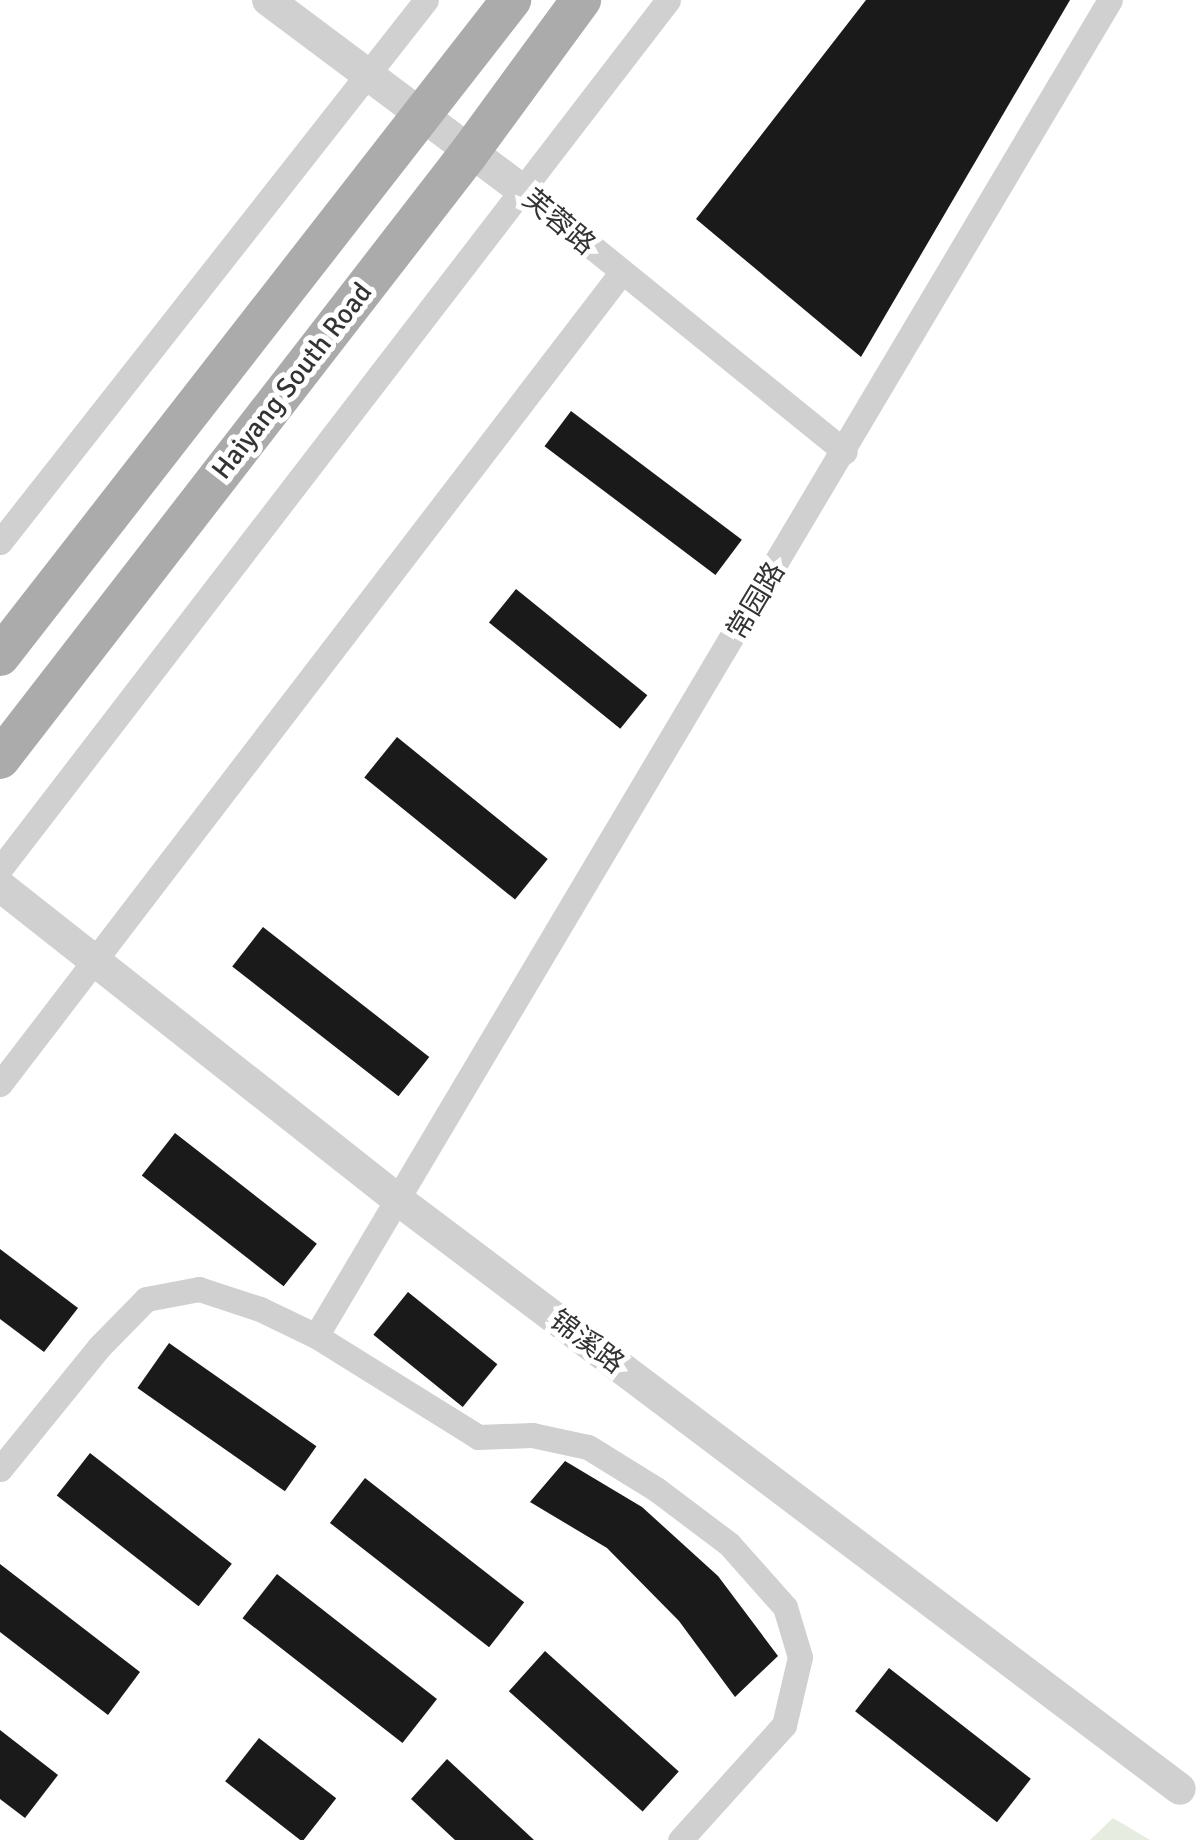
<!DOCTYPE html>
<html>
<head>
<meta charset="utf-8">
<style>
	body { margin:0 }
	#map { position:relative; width:1201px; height:1840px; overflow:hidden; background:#fff; font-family:Signika,"Noto Sans SC",sans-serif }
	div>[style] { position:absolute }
	.green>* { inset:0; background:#e6ecdf }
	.building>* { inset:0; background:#1a1a1a; transform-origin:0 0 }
	.minor>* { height:25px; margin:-12.5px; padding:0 12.5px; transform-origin:12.5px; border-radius:12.5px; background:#d0d0d0 }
	.tertiary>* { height:32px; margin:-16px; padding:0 16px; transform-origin:16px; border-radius:16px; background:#d0d0d0 }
	.primary>* { height:40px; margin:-20px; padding:0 20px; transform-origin:20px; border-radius:20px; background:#ababab }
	span { translate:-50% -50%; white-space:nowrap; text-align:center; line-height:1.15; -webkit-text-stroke:10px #fff; paint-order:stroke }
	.street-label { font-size:28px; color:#333 }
</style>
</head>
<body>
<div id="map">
	<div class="green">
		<i style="clip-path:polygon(1113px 1818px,1150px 1840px,1090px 1840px)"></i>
	</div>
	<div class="building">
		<i style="clip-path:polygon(866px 0,1070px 0,861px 357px,696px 219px)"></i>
		<i style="left:571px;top:411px;width:214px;height:44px;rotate:37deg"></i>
		<i style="left:516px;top:589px;width:169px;height:43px;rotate:39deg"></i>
		<i style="left:397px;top:737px;width:194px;height:52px;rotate:39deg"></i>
		<i style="left:263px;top:927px;width:211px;height:50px;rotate:38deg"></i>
		<i style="left:175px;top:1133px;width:180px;height:54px;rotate:38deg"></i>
		<i style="clip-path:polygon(0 1249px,78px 1308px,44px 1352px,0 1319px)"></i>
		<i style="left:408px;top:1292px;width:115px;height:55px;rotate:39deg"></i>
		<i style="left:169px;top:1343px;width:180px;height:55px;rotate:35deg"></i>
		<i style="left:90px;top:1453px;width:180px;height:54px;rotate:38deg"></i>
		<i style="clip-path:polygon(565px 1461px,642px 1507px,718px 1576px,778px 1656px,735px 1697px,679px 1621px,607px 1548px,530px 1502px)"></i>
		<i style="left:365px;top:1478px;width:202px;height:57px;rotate:38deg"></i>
		<i style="clip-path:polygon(0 1564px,140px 1672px,108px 1715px,0 1632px)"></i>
		<i style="left:277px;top:1574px;width:203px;height:56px;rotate:38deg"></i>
		<i style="left:545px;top:1651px;width:180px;height:54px;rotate:42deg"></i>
		<i style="left:889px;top:1668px;width:180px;height:55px;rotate:38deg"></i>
		<i style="clip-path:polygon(0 1730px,58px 1775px,25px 1818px,0 1799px)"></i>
		<i style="left:259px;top:1738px;width:98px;height:55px;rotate:38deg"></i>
		<i style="clip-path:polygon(447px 1759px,534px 1840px,455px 1840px,411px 1799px)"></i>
	</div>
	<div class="minor">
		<i style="left:523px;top:191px;width:414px;rotate:39deg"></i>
		<i style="left:0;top:542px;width:689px;rotate:-51.83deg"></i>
		<i style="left:0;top:869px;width:1096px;rotate:-52.45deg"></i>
		<i style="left:0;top:1084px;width:1021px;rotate:-52.56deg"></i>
		<i style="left:316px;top:1336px;width:1554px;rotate:-59.28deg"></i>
		<i style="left:0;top:1469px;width:157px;rotate:-50.9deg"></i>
		<i style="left:99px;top:1347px;width:67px;rotate:-45.6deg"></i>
		<i style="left:146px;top:1299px;width:54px;rotate:-10.7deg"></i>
		<i style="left:199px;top:1289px;width:64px;rotate:18.2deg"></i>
		<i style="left:260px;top:1309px;width:62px;rotate:25.7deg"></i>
		<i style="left:316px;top:1336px;width:191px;rotate:31.9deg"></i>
		<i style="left:478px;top:1437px;width:54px;rotate:-2.1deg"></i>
		<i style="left:532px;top:1435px;width:57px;rotate:12.1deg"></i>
		<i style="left:588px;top:1447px;width:80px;rotate:31.7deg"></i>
		<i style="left:656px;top:1489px;width:91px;rotate:37deg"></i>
		<i style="left:729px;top:1544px;width:84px;rotate:48.4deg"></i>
		<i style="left:785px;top:1607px;width:52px;rotate:73.3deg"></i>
		<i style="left:800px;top:1657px;width:70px;rotate:103.2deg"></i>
		<i style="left:784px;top:1725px;width:155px;rotate:132.1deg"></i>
	</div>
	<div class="tertiary">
		<i style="left:268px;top:0;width:319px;rotate:36.8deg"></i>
		<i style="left:0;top:886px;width:506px;rotate:38.25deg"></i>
		<i style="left:397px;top:1199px;width:980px;rotate:37deg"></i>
	</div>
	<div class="primary">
		<i style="left:0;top:656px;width:832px;rotate:-52.08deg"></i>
		<i style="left:0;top:759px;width:766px;rotate:-52.26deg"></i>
		<i style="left:469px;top:153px;width:190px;rotate:-53.8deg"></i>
	</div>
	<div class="street-label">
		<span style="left:559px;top:222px;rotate:40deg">芙蓉路</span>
		<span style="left:292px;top:381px;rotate:-52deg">Haiyang South Road</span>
		<span style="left:756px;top:601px;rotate:-59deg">常园路</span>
		<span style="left:587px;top:1342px;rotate:37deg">锦溪路</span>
	</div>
</div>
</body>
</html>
